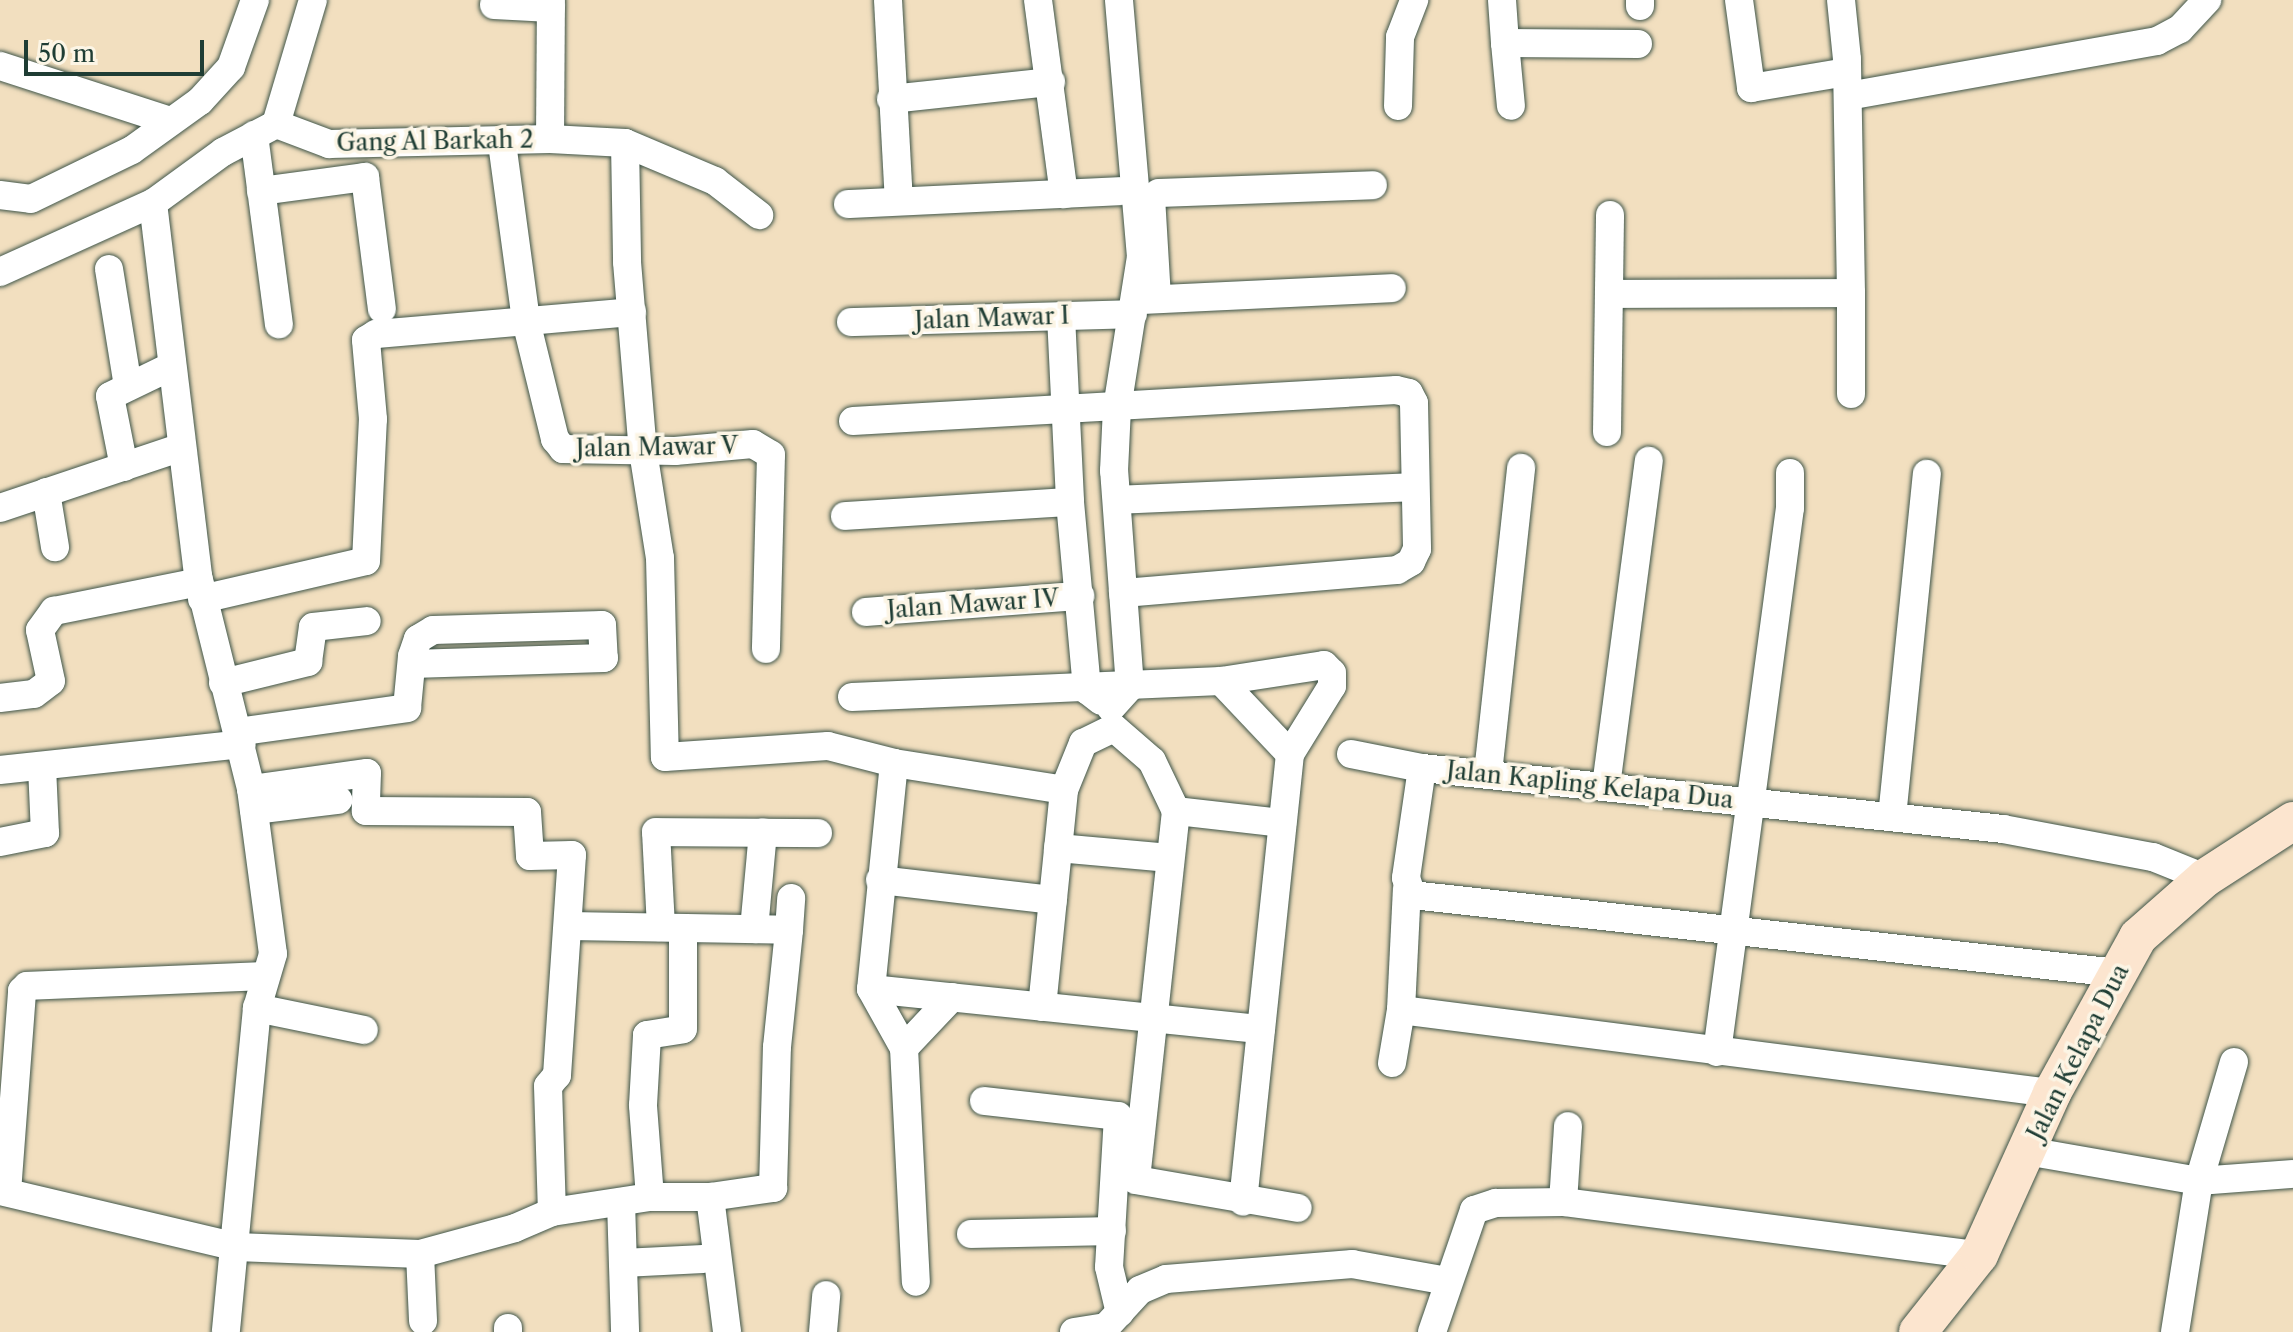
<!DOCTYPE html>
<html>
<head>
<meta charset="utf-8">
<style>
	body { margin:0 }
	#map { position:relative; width:2293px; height:1332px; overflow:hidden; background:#f2dfbf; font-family:"Libre Caslon Text",serif }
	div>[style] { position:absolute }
	.roads { filter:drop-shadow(0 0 2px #3f5549) drop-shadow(0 0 2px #3f5549) }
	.minor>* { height:28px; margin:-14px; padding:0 14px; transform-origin:14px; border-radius:14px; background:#fff }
	.secondary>* { height:38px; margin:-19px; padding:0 19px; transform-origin:19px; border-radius:19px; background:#fce5cf }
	span { translate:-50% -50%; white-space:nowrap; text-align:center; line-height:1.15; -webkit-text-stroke:7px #fcf5e5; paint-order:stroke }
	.street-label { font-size:24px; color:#1f3d34 }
	.scale { position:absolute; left:24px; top:40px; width:180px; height:36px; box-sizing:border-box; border:4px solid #1f3d34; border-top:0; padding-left:10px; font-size:24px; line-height:28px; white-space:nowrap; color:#1f3d34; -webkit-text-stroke:6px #fcf5e5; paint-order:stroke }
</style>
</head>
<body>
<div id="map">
	<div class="roads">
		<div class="minor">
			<i style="left:888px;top:0;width:201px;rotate:86.9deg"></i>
			<i style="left:1038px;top:0;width:196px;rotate:82.4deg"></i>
			<i style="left:1502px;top:0;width:43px;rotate:86deg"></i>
			<i style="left:1505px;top:43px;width:133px;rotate:0.4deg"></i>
			<i style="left:1640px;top:0;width:6px;rotate:90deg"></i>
			<i style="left:1739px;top:0;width:89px;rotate:82.2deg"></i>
			<i style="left:1751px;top:88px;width:97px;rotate:-9.5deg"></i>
			<i style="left:494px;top:5px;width:57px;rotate:3deg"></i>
			<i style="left:1505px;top:43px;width:63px;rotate:84.6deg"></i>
			<i style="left:0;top:66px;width:179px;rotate:17.9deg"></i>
			<i style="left:1848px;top:96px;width:314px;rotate:-10.1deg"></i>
			<i style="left:2157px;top:41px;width:26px;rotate:-28deg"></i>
			<i style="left:2180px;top:29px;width:40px;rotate:-47deg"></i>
			<i style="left:891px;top:99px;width:161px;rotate:-6.1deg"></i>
			<i style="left:1398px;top:106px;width:69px;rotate:-88.3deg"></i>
			<i style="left:1400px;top:37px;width:40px;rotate:-69deg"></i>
			<i style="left:276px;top:124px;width:57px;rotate:20.7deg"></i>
			<i style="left:329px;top:144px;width:221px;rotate:-1.3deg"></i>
			<i style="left:550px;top:139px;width:75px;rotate:3.1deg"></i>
			<i style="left:625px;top:143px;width:98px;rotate:22.9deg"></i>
			<i style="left:715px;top:181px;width:56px;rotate:37.7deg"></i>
			<i style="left:254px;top:135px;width:191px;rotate:82.5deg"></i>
			<i style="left:550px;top:139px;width:139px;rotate:-89.6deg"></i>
			<i style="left:502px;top:143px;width:180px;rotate:82.3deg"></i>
			<i style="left:526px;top:321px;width:122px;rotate:76.2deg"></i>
			<i style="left:555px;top:439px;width:13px;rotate:51deg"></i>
			<i style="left:563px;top:449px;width:112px;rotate:1deg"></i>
			<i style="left:675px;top:451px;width:78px;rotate:-5.1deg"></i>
			<i style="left:753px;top:444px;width:21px;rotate:31deg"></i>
			<i style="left:771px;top:455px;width:194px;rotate:91.5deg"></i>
			<i style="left:625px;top:143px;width:119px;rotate:89deg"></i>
			<i style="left:627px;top:262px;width:190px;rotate:85.2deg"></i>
			<i style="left:643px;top:451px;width:108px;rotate:81deg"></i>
			<i style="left:660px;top:558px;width:199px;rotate:88.6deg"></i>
			<i style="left:665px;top:757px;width:163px;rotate:-3.9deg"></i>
			<i style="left:828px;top:746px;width:68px;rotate:14.4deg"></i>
			<i style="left:894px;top:763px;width:172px;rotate:9deg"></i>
			<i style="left:261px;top:191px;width:105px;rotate:-7.7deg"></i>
			<i style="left:365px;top:177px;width:133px;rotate:82.7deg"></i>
			<i style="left:0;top:195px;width:31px;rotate:7deg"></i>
			<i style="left:31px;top:199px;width:112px;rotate:-25.9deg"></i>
			<i style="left:132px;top:150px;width:84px;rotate:-35.8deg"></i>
			<i style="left:200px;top:101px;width:46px;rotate:-47.6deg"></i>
			<i style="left:231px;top:67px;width:71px;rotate:-70.3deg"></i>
			<i style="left:153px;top:203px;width:376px;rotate:83.1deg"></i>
			<i style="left:198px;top:576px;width:219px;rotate:76deg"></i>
			<i style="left:251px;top:789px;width:166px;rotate:82.4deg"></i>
			<i style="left:273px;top:954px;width:56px;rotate:106.5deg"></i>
			<i style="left:257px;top:1008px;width:325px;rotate:95.5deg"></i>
			<i style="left:848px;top:204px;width:272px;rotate:-2.7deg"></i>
			<i style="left:109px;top:269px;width:119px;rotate:80.8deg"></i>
			<i style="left:0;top:272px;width:168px;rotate:-24.3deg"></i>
			<i style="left:153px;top:203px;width:87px;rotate:-36.1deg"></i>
			<i style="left:223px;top:152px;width:60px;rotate:-27.8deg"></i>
			<i style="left:276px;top:124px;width:129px;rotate:-73.4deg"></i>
			<i style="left:1851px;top:293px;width:101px;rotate:90deg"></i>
			<i style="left:1609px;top:294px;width:242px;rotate:-0.2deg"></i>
			<i style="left:1851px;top:293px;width:234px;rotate:-91deg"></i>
			<i style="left:1847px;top:59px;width:59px;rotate:-95.8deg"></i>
			<i style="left:1157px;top:298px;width:100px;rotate:-93.4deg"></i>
			<i style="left:1151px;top:198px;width:9px;rotate:-32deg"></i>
			<i style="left:1159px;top:193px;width:214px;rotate:-2.1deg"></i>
			<i style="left:1140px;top:300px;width:252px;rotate:-2.7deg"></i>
			<i style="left:1061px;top:316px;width:186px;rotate:87.2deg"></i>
			<i style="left:1070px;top:502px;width:189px;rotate:84.8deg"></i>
			<i style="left:1087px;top:690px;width:18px;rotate:38deg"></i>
			<i style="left:851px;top:322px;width:282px;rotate:-1.6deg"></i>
			<i style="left:853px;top:421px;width:544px;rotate:-3.27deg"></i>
			<i style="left:1396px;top:390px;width:13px;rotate:13deg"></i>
			<i style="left:1409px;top:393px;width:11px;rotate:63deg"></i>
			<i style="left:1414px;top:403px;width:146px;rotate:88.8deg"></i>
			<i style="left:1417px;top:549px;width:14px;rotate:115deg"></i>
			<i style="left:1411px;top:562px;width:16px;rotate:150deg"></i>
			<i style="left:1397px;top:570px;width:275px;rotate:175.2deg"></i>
			<i style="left:1607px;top:432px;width:217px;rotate:-89.2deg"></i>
			<i style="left:124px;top:467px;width:72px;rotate:-101.2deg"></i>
			<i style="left:110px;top:396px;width:69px;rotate:-25.8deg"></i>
			<i style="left:46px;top:492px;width:56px;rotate:80.7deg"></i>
			<i style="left:1117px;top:500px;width:297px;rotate:-2.5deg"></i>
			<i style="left:0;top:508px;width:192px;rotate:-18.5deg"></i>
			<i style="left:845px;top:516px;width:225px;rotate:-3.6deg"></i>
			<i style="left:202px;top:599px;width:168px;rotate:-13deg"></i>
			<i style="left:366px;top:561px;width:142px;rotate:-87.2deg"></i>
			<i style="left:373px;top:419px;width:79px;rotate:-95.1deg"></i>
			<i style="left:366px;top:340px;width:12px;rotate:-31deg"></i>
			<i style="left:376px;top:334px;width:257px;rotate:-4.9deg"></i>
			<i style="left:866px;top:612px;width:215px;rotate:-4.3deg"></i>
			<i style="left:1221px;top:681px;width:100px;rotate:46.6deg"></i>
			<i style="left:1290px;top:754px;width:450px;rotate:96deg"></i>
			<i style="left:223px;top:683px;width:88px;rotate:-13.9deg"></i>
			<i style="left:308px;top:662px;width:35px;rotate:-82deg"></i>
			<i style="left:313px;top:627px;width:54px;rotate:-6.3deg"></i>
			<i style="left:852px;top:697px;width:369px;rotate:-2.5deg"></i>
			<i style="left:1221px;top:681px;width:104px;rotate:-8.8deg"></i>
			<i style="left:1324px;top:665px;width:11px;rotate:45deg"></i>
			<i style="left:1332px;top:673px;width:13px;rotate:90deg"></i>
			<i style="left:1332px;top:686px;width:80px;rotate:121.7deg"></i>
			<i style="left:0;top:698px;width:34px;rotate:-7deg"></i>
			<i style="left:34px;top:694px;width:21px;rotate:-37deg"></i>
			<i style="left:51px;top:681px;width:52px;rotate:-102.2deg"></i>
			<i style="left:40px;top:630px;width:24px;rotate:-54deg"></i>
			<i style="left:54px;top:611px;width:148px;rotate:-11.3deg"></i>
			<i style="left:1111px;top:708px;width:28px;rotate:-48deg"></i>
			<i style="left:1130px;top:687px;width:217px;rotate:-94.2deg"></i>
			<i style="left:1114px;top:471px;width:63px;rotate:-87.3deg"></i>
			<i style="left:1117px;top:408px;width:153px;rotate:-81deg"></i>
			<i style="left:1141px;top:257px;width:258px;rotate:-94.9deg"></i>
			<i style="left:237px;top:732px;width:172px;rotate:-8deg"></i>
			<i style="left:407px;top:708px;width:52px;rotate:-84.5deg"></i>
			<i style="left:412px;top:656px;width:18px;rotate:-71deg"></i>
			<i style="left:418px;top:639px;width:17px;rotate:-31deg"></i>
			<i style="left:433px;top:630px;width:169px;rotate:-1.7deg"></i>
			<i style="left:602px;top:625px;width:33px;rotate:87deg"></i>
			<i style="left:604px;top:658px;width:192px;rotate:178.2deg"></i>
			<i style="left:1351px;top:754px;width:72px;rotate:11.2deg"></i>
			<i style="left:1422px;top:768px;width:584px;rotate:5.99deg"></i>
			<i style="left:2003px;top:829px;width:153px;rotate:10.6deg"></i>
			<i style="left:2153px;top:857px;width:56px;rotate:22deg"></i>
			<i style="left:894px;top:763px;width:227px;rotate:95.8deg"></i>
			<i style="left:871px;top:989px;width:68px;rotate:60.8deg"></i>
			<i style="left:904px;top:1048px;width:234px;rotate:87.1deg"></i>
			<i style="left:1422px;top:768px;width:111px;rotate:98.3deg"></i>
			<i style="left:1406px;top:878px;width:18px;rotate:71deg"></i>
			<i style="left:1412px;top:895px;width:709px;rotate:6.31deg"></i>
			<i style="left:0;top:770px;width:243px;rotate:-6.1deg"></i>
			<i style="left:1488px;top:773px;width:307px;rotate:-83.8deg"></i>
			<i style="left:1606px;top:786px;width:328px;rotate:-82.5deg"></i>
			<i style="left:251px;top:789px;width:117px;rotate:-7.9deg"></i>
			<i style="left:367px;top:773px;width:38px;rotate:92deg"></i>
			<i style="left:366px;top:811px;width:161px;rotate:0.4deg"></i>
			<i style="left:527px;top:812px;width:44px;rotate:86.1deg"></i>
			<i style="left:530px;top:856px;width:42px;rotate:-1.4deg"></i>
			<i style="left:572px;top:855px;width:221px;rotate:93.9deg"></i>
			<i style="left:557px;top:1075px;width:14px;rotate:129deg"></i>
			<i style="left:548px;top:1086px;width:126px;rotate:88.2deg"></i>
			<i style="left:254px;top:810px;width:85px;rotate:-6.8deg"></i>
			<i style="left:1176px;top:811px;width:371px;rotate:96.2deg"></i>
			<i style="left:1136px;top:1180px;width:164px;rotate:9.8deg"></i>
			<i style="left:1892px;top:817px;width:345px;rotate:-84.2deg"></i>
			<i style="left:0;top:842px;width:46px;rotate:-11.3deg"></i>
			<i style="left:45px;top:833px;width:67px;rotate:-92.6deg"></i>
			<i style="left:1058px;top:848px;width:112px;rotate:5.1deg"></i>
			<i style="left:880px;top:880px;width:174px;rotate:6.6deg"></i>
			<i style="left:569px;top:926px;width:220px;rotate:1deg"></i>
			<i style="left:789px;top:930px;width:32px;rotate:-86deg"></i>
			<i style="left:661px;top:927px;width:95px;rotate:-93deg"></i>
			<i style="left:656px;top:832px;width:162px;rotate:0.4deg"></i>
			<i style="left:754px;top:929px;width:97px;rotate:-84.7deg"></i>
			<i style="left:871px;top:989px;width:392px;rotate:5.9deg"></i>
			<i style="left:1042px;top:1007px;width:218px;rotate:-84.2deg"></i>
			<i style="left:1064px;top:790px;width:51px;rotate:-68deg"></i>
			<i style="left:1083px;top:743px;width:34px;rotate:-26deg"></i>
			<i style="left:1114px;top:728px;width:50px;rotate:41deg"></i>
			<i style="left:1152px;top:761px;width:55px;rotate:64.4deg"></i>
			<i style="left:1176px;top:811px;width:107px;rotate:6.5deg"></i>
			<i style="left:257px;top:1008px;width:109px;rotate:11.6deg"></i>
			<i style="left:1401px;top:1010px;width:656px;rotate:7.27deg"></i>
			<i style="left:904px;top:1048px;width:70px;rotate:-46.7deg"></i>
			<i style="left:1717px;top:1052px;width:549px;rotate:-82.36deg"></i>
			<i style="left:1790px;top:508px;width:35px;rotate:-90deg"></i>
			<i style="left:1392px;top:1063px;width:54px;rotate:-80.4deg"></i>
			<i style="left:1401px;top:1010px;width:121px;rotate:-87.2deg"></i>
			<i style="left:984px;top:1101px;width:135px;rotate:6.4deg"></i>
			<i style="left:1118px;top:1116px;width:151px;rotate:93.4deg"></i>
			<i style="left:1109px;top:1267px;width:47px;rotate:76.6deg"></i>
			<i style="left:2027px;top:1151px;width:175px;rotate:9.9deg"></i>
			<i style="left:2199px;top:1181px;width:124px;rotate:-73.6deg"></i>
			<i style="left:0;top:1191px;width:243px;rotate:13.3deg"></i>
			<i style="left:236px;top:1247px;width:184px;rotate:2.2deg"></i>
			<i style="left:420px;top:1254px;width:98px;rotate:-15.3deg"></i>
			<i style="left:515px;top:1228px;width:40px;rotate:-23.4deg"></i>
			<i style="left:552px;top:1212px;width:99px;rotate:-8.7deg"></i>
			<i style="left:650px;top:1197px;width:60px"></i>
			<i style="left:710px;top:1197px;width:136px;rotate:82.8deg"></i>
			<i style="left:7px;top:1192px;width:202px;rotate:-85.7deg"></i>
			<i style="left:22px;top:991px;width:7px;rotate:-45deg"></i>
			<i style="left:27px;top:986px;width:236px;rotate:-2.4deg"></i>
			<i style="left:650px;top:1197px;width:92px;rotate:-94.4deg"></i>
			<i style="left:643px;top:1105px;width:70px;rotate:-86.7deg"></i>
			<i style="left:647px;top:1035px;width:36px;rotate:-9deg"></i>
			<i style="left:683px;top:1029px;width:101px;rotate:-90deg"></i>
			<i style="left:710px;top:1197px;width:64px;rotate:-8.1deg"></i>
			<i style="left:773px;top:1188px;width:141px;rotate:-88.4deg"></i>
			<i style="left:777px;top:1047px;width:118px;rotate:-84.1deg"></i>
			<i style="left:621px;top:1202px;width:130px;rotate:88.2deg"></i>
			<i style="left:1563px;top:1202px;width:76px;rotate:-86.2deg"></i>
			<i style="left:971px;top:1234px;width:141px;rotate:-1.2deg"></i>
			<i style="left:420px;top:1254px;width:67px;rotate:87.4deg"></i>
			<i style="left:623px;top:1263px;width:80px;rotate:-2.9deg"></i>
			<i style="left:508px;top:1328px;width:4px;rotate:90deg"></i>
			<i style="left:823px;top:1332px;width:37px;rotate:-85deg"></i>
			<i style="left:1074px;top:1332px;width:32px;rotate:-9deg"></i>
			<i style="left:1106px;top:1327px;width:50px;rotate:-47.4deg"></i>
			<i style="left:1140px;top:1290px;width:28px;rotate:-23deg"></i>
			<i style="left:1166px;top:1279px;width:187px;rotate:-4.6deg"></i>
			<i style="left:1352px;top:1264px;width:97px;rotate:10.1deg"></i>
			<i style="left:1432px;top:1332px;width:129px;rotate:-71deg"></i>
			<i style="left:1474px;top:1210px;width:23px;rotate:-18deg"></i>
			<i style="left:1496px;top:1203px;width:67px;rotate:-0.9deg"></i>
			<i style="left:1563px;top:1202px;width:419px;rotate:7.3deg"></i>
			<i style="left:2175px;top:1332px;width:153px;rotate:-81deg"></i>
			<i style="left:2199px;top:1181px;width:94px;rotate:-4.3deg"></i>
		</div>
		<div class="secondary">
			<i style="left:1918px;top:1332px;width:98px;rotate:-51.6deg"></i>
			<i style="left:1979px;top:1255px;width:178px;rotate:-65.7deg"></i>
			<i style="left:2052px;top:1093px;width:178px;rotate:-61.1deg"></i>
			<i style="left:2138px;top:937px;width:89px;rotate:-41.4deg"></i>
			<i style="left:2205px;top:878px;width:105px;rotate:-32.9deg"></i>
		</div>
	</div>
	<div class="street-label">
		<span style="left:435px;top:141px;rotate:-1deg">Gang Al Barkah 2</span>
		<span style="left:992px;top:318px;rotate:-2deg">Jalan Mawar I</span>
		<span style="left:657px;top:447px;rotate:-1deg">Jalan Mawar V</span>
		<span style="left:973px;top:604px;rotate:-4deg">Jalan Mawar IV</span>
		<span style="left:1590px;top:785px;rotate:6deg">Jalan Kapling Kelapa Dua</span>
		<span style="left:2078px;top:1052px;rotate:-63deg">Jalan Kelapa Dua</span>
	</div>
	<div class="scale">50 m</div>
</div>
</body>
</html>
